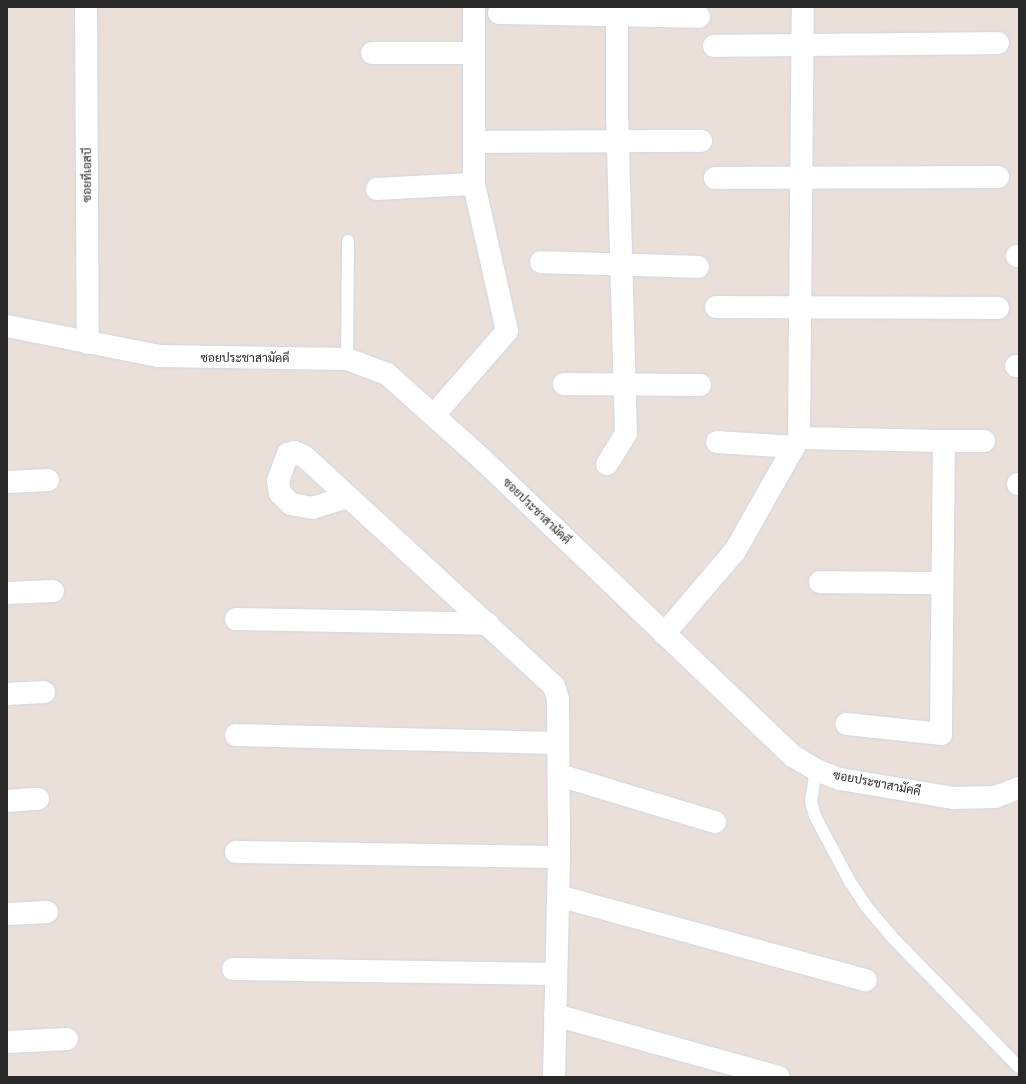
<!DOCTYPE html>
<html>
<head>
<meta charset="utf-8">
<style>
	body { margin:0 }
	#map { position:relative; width:1026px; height:1084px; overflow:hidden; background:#ebe0d9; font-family:Quicksand,Sarabun,sans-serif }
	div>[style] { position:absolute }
	.roads { filter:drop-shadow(0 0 1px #cfd6e2) drop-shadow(0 0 1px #cfd6e2) }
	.lane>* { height:12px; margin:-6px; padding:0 6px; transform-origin:6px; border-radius:6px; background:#fff }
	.street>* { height:22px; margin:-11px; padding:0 11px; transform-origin:11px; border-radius:11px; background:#fff }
	.secondary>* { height:22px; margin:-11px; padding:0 11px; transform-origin:11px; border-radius:11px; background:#fff }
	span { translate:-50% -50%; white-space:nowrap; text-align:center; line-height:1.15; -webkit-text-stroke:3px #fff; paint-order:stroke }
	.street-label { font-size:12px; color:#282828 }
	.frame { position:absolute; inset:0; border:8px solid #282828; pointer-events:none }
</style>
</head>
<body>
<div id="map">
	<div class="roads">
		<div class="lane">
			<i style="left:347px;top:359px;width:118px;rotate:-89.5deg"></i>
			<i style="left:816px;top:770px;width:31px;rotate:99deg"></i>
			<i style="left:811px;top:801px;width:16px;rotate:75deg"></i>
			<i style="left:815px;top:816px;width:75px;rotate:62.1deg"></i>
			<i style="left:850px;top:882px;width:29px;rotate:56deg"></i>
			<i style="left:866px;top:906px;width:39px;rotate:50deg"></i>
			<i style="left:891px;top:936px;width:183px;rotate:45.7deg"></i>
		</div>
		<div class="street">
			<i style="left:86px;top:7px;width:336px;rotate:89.7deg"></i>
			<i style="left:499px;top:13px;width:200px;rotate:1.1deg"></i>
			<i style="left:714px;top:46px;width:284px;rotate:-0.6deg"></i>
			<i style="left:372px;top:53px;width:102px"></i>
			<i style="left:474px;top:142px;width:227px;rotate:-0.3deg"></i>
			<i style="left:715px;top:178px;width:283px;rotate:-0.2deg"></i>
			<i style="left:377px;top:189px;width:97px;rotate:-3deg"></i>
			<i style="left:1017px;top:256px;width:2px"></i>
			<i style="left:541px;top:262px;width:157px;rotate:1.8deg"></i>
			<i style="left:716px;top:307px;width:282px;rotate:0.2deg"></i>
			<i style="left:1016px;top:366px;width:3px"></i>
			<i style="left:564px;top:384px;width:136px;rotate:0.4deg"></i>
			<i style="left:434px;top:415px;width:111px;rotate:-49deg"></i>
			<i style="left:507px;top:331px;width:151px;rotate:-102.7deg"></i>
			<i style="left:474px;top:184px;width:177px;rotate:-90deg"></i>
			<i style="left:799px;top:438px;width:145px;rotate:1.2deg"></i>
			<i style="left:944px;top:441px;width:293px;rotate:90.6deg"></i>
			<i style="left:941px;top:734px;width:95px;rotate:-173.9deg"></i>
			<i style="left:944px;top:441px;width:40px"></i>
			<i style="left:717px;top:442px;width:77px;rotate:3.7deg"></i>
			<i style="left:607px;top:464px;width:36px;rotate:-58deg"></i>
			<i style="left:626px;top:433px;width:313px;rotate:-91.6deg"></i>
			<i style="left:617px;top:120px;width:113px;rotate:-90deg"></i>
			<i style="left:7px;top:482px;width:41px;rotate:-2.8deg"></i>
			<i style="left:1018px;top:484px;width:1px"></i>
			<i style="left:348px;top:497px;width:37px;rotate:163deg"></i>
			<i style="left:313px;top:508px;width:22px;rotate:-170deg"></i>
			<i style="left:291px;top:504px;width:16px;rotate:-135deg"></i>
			<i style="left:280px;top:493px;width:12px;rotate:-99deg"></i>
			<i style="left:278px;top:481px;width:29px;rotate:-70deg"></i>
			<i style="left:288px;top:454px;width:7px;rotate:-16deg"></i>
			<i style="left:295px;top:452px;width:11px;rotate:27deg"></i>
			<i style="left:305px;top:457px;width:338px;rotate:42.6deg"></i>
			<i style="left:554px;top:686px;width:14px;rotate:73deg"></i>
			<i style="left:558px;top:699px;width:158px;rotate:89.6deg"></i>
			<i style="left:559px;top:857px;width:220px;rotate:91.3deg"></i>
			<i style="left:820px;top:582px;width:122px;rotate:0.5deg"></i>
			<i style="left:7px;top:593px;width:46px;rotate:-2.5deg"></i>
			<i style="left:236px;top:619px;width:252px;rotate:1.1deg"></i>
			<i style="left:664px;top:634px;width:109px;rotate:-49.5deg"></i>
			<i style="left:735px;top:551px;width:130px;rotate:-60.5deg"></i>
			<i style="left:799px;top:438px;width:431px;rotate:-89.5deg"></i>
			<i style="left:7px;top:694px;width:37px;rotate:-3deg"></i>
			<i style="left:236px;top:735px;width:322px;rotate:1.4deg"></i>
			<i style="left:559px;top:775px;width:163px;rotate:16.8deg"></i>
			<i style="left:7px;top:801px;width:31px;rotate:-4deg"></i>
			<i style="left:236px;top:852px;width:323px;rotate:0.9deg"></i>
			<i style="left:558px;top:896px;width:319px;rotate:15.3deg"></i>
			<i style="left:7px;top:914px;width:40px;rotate:-2.9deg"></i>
			<i style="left:233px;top:969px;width:323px;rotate:0.9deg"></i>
			<i style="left:555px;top:1015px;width:232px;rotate:15.5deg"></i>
			<i style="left:7px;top:1042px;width:60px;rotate:-2.9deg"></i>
		</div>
		<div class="secondary">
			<i style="left:7px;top:326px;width:154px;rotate:11.2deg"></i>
			<i style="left:158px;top:356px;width:189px;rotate:0.9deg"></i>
			<i style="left:347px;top:359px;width:43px;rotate:20.6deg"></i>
			<i style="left:387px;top:374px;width:127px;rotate:41.8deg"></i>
			<i style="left:482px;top:459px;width:430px;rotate:43.7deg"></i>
			<i style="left:793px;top:756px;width:27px;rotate:31deg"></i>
			<i style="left:816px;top:770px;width:26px;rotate:21deg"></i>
			<i style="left:840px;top:779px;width:116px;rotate:9.5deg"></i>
			<i style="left:954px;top:798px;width:41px;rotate:-1.4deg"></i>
			<i style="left:995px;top:797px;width:26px;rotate:-21deg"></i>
		</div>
	</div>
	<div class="street-label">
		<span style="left:87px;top:175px;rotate:-90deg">ซอยทีเอสบี</span>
		<span style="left:245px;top:358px">ซอยประชาสามัคคี</span>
		<span style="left:537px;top:511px;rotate:44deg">ซอยประชาสามัคคี</span>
		<span style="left:877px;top:783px;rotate:11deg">ซอยประชาสามัคคี</span>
	</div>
	<div class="frame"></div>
</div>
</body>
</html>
